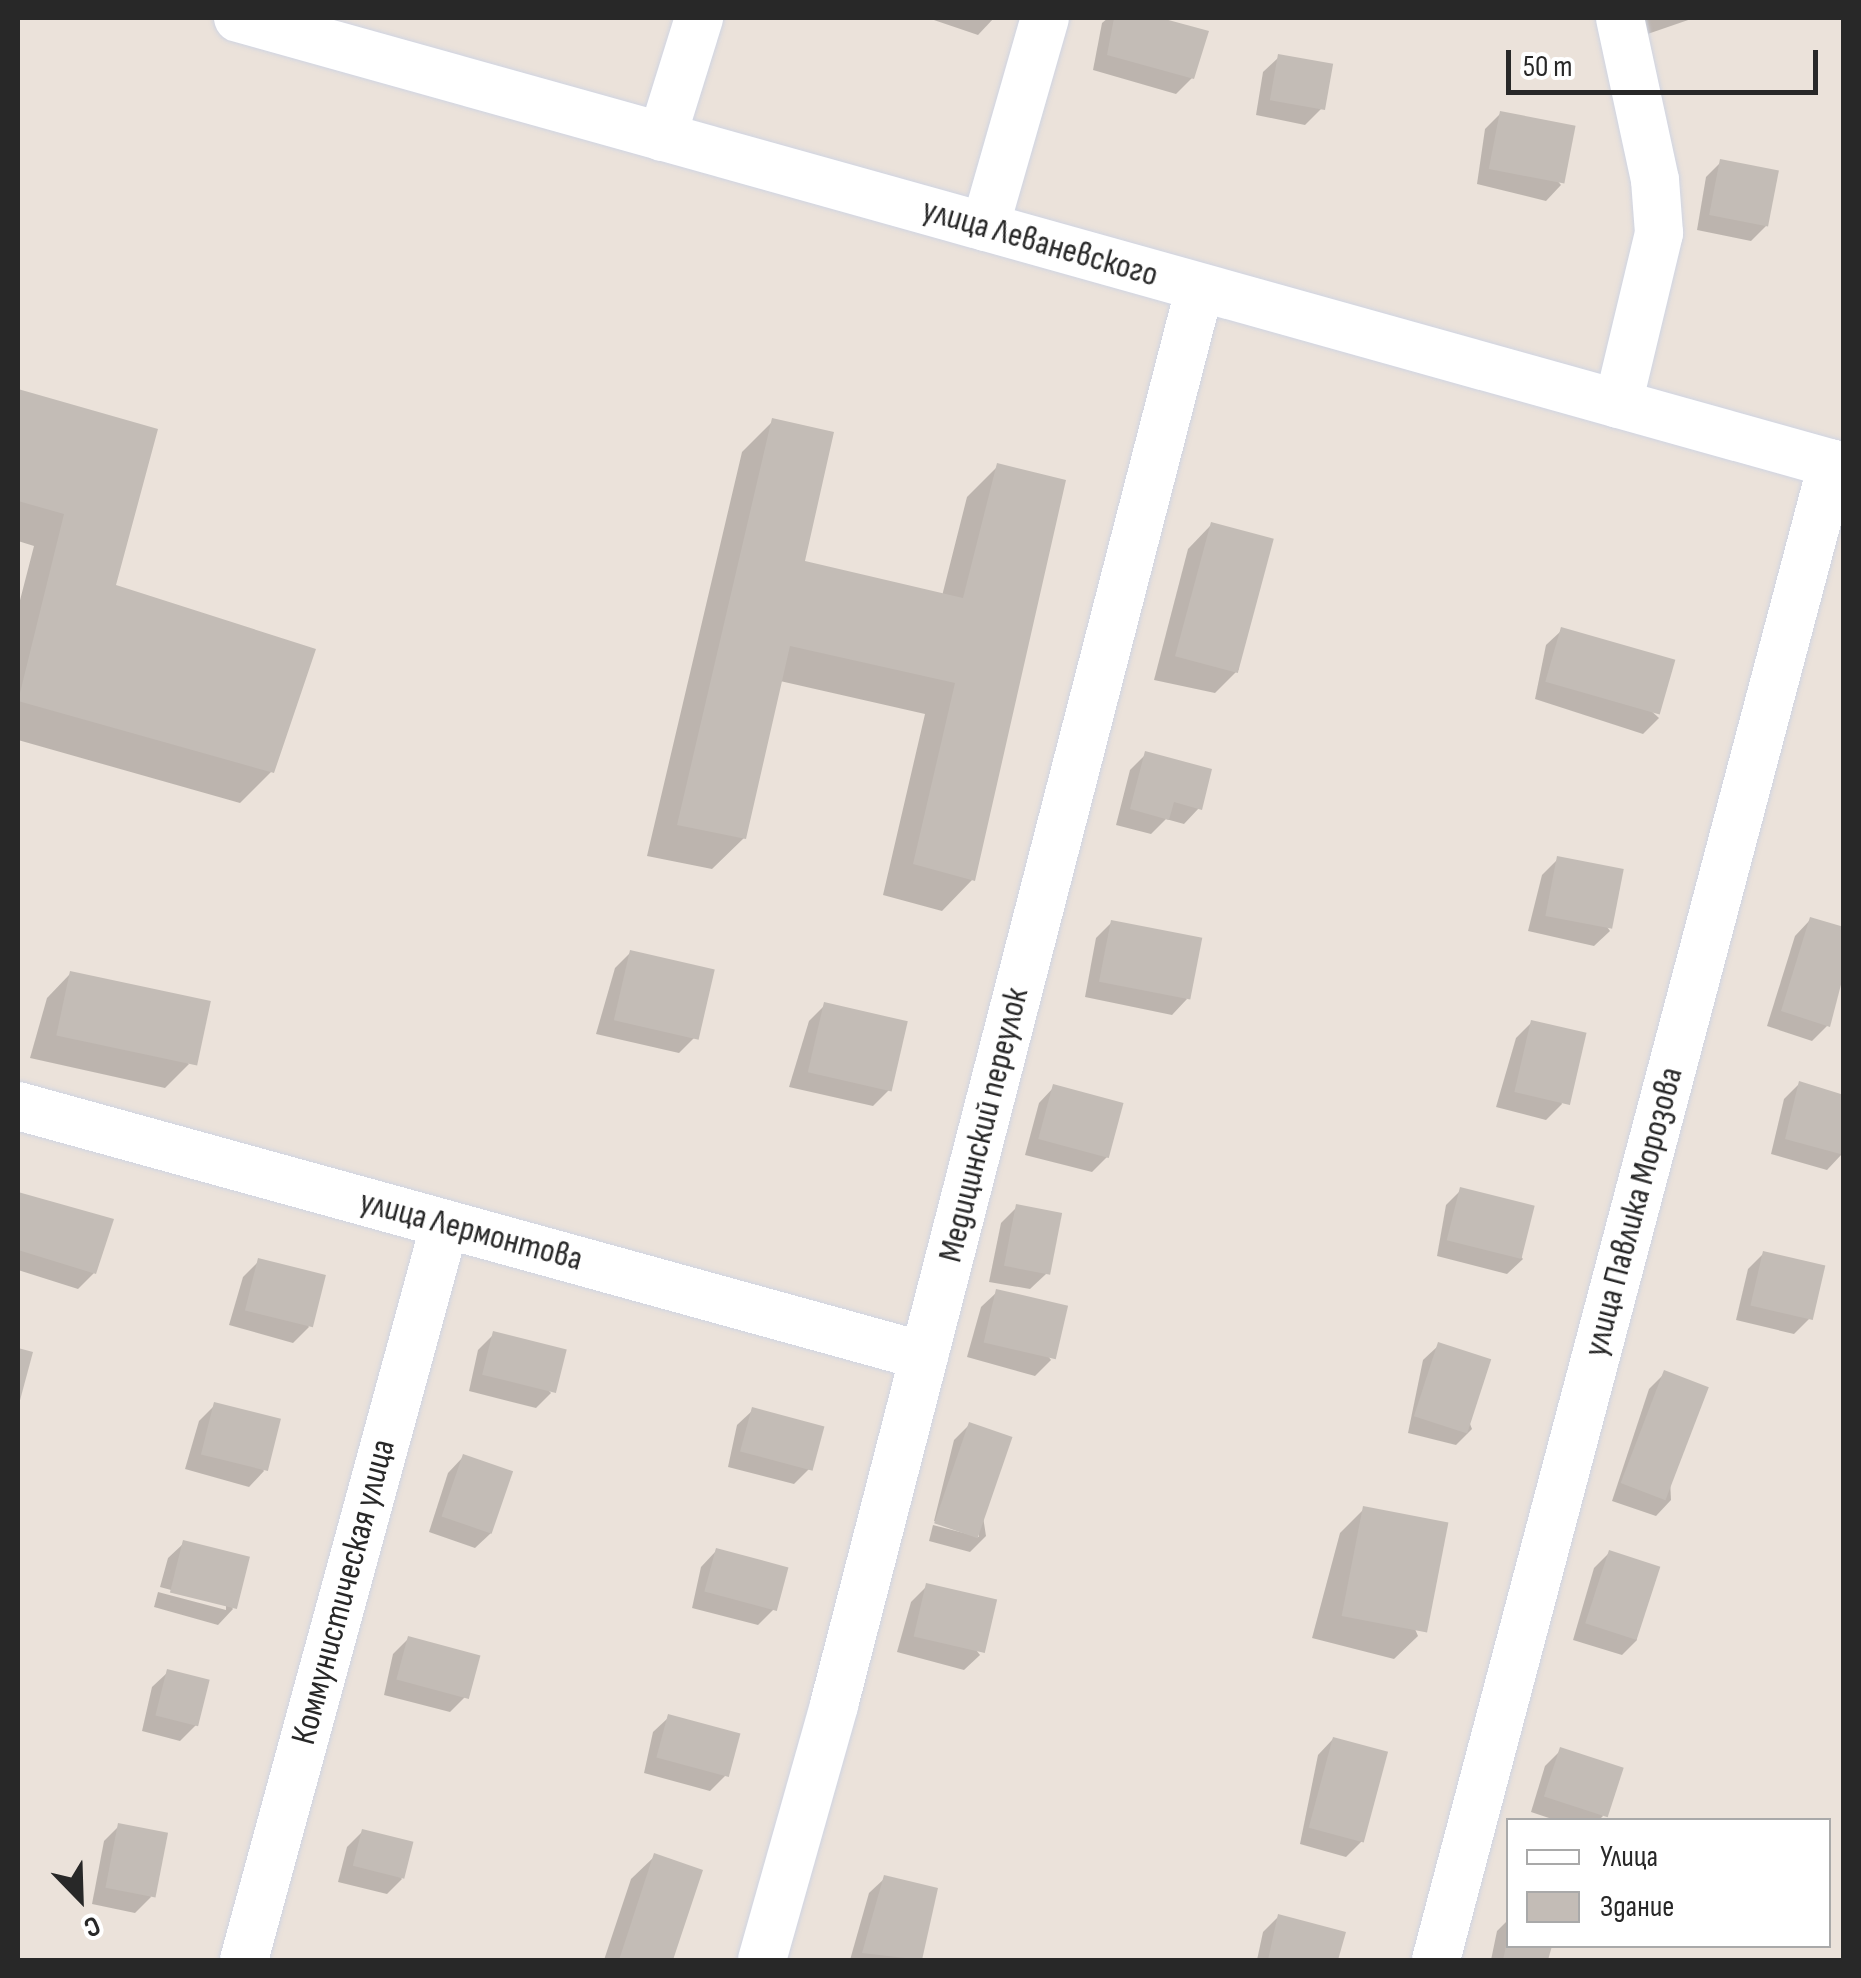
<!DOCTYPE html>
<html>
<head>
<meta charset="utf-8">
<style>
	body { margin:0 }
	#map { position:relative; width:1861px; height:1978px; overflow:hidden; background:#ebe2da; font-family:"Sofia Sans Condensed",sans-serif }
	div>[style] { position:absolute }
	.shadow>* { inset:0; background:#0003 }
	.building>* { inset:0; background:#c3bcb6; transform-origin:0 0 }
	.roads { filter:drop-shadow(0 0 2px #cfd4e2) drop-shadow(0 0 2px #cfd4e2) }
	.minor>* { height:48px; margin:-24px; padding:0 24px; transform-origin:24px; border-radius:24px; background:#fff }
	span { translate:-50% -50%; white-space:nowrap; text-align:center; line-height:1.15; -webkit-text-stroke:10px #fff; paint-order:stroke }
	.street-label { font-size:35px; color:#282828 }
	.frame { position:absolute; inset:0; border:20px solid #282828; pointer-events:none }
	.legend { position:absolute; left:1506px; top:1818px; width:325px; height:130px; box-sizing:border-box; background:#fff; border:2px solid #a9a9a9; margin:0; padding:12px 18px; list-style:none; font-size:30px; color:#282828 }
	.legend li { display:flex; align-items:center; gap:20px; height:50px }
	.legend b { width:50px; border:2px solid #a9a9a9 }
	.north { position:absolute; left:30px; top:1848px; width:100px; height:100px; -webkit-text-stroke:8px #fff; paint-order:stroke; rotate:157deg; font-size:28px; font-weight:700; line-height:40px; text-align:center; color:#282828 }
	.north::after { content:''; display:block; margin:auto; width:35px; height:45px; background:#282828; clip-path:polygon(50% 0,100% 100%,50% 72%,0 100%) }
	.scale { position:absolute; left:1506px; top:50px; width:312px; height:45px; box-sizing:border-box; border:5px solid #282828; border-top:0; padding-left:12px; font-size:30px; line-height:35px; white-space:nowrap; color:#282828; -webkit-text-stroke:8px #fff; paint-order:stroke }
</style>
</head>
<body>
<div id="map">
	<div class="shadow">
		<i style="clip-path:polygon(928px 18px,994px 18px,978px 35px)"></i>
		<i style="clip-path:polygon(1108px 18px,1152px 18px,1206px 33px,1192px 78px,1176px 94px,1093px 70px,1102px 23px)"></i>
		<i style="clip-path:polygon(1630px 18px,1694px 18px,1636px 38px)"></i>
		<i style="clip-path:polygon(1279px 57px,1321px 109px,1305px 125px,1256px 115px,1263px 72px)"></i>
		<i style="clip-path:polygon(1501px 113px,1561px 185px,1546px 201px,1477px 184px,1485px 129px)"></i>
		<i style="clip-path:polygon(1721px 162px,1767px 225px,1751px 241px,1697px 230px,1706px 177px)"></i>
		<i style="clip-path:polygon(18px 391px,155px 430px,113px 587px,271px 772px,240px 803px,18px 740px,18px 608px,34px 546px,18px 541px)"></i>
		<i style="clip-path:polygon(773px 421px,802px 563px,942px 596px,967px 497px,998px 466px,973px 879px,942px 911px,883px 895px,925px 714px,780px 681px,744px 838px,712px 869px,647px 856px,742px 452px)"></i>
		<i style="clip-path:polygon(1211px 525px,1239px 669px,1215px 693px,1154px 680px,1188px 549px)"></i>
		<i style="clip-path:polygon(1562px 630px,1659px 718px,1643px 734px,1535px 699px,1546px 645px)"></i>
		<i style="clip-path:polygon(1146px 754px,1199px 808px,1184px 824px,1166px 819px,1151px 834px,1116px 825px,1130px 770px)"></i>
		<i style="clip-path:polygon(1558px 859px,1610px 931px,1594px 946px,1528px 931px,1542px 875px)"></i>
		<i style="clip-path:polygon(1810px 920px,1827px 1026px,1812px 1041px,1767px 1026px,1795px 936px)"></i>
		<i style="clip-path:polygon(1112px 922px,1187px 999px,1172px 1015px,1085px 997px,1096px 938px)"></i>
		<i style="clip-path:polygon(631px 952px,695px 1037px,679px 1053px,596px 1034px,615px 968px)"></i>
		<i style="clip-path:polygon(70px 974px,189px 1064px,165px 1088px,30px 1058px,47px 998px)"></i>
		<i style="clip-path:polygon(825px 1005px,889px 1090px,873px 1106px,789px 1087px,809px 1021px)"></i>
		<i style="clip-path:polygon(1532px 1022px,1562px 1104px,1546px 1120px,1496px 1107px,1516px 1038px)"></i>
		<i style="clip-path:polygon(1799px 1084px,1842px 1154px,1827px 1170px,1771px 1154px,1784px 1099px)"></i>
		<i style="clip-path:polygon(1054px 1087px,1108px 1156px,1092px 1172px,1025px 1155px,1039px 1103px)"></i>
		<i style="clip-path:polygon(1461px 1190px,1523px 1259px,1507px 1274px,1437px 1256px,1446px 1205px)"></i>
		<i style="clip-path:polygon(18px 1195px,111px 1221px,94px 1273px,78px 1289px,18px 1270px)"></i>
		<i style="clip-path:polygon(1017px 1207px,1046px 1274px,1030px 1289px,989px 1282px,1001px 1223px)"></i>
		<i style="clip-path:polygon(1764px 1253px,1809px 1319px,1794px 1334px,1736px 1320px,1748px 1269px)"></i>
		<i style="clip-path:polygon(259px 1261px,309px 1327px,293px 1343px,229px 1325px,243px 1277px)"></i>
		<i style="clip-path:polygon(997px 1292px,1051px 1360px,1035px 1376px,967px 1357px,981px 1307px)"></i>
		<i style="clip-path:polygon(494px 1334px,551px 1393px,536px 1408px,469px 1391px,478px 1350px)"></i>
		<i style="clip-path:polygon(1439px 1345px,1472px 1429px,1456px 1445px,1408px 1433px,1423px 1360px)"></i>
		<i style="clip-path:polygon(1665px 1373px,1671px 1500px,1656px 1516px,1612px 1501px,1649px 1389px)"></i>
		<i style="clip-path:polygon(215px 1405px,264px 1471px,249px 1487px,185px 1469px,199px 1421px)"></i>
		<i style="clip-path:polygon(753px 1410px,810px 1468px,794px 1484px,728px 1467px,737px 1425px)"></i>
		<i style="clip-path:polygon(969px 1425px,986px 1536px,970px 1552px,929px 1541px,933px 1525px,979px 1537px,979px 1532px,934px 1521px,954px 1440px)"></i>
		<i style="clip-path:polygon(463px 1457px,491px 1533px,475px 1548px,429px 1532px,448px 1473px)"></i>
		<i style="clip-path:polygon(1364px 1509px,1418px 1636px,1394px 1659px,1312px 1638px,1340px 1533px)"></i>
		<i style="clip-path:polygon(184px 1543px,233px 1609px,218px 1625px,154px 1607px,158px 1592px,226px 1610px,226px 1605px,160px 1587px,168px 1558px)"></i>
		<i style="clip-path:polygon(716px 1551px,774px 1609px,758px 1625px,692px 1608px,701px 1567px)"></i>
		<i style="clip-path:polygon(1609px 1553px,1637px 1640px,1622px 1655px,1573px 1640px,1594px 1568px)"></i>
		<i style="clip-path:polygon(927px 1586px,980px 1655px,964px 1670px,897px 1652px,911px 1602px)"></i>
		<i style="clip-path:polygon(408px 1639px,465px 1697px,450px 1712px,384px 1695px,393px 1654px)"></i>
		<i style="clip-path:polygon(168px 1672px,196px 1725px,180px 1741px,142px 1731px,152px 1687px)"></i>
		<i style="clip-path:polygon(669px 1717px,726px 1775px,710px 1791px,644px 1773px,653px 1732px)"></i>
		<i style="clip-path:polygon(1333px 1739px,1362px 1841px,1346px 1857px,1300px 1844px,1318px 1755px)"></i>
		<i style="clip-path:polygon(1561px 1750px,1603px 1816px,1599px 1820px,1555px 1820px,1531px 1812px,1545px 1766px)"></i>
		<i style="clip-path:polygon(119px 1826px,151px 1897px,135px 1913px,92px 1904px,104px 1841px)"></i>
		<i style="clip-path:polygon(362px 1832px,402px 1879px,387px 1894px,338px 1882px,347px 1847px)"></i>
		<i style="clip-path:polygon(655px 1856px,700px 1872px,670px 1960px,604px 1960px,631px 1879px)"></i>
		<i style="clip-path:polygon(885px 1878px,935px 1890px,919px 1960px,850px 1960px,869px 1893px)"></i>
		<i style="clip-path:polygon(1279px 1916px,1343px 1933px,1335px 1960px,1257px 1960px,1263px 1932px)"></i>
		<i style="clip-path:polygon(1508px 1920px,1508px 1946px,1549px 1946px,1545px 1960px,1491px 1960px,1497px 1931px)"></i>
	</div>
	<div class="building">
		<i style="clip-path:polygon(1114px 18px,1161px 18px,1209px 31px,1194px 79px,1107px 55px)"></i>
		<i style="left:1278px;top:54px;width:56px;height:47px;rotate:10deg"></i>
		<i style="left:1500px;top:111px;width:77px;height:59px;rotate:11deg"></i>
		<i style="left:1720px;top:159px;width:60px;height:57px;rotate:11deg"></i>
		<i style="clip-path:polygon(18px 389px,158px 429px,116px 585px,316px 649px,274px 773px,18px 701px,64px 514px,18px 501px)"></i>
		<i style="clip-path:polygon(772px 418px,834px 432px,805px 561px,963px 598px,997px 463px,1066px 480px,975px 881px,913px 864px,955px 683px,790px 646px,746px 839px,677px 825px)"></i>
		<i style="left:1211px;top:522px;width:65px;height:139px;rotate:15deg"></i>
		<i style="left:1561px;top:627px;width:119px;height:57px;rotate:16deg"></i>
		<i style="clip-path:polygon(1145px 751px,1212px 769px,1202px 810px,1174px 802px,1169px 820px,1130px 809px)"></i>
		<i style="left:1557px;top:856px;width:68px;height:61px;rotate:11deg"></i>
		<i style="clip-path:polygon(1810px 917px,1844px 927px,1844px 973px,1830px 1027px,1781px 1011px)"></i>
		<i style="left:1111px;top:920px;width:93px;height:63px;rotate:11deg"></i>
		<i style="left:630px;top:950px;width:87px;height:72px;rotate:13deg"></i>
		<i style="left:70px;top:971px;width:144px;height:66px;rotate:12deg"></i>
		<i style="left:824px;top:1002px;width:86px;height:72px;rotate:13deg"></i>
		<i style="left:1531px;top:1020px;width:57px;height:74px;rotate:13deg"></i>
		<i style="clip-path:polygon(1799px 1081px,1844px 1095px,1844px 1155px,1785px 1139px)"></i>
		<i style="left:1053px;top:1084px;width:73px;height:57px;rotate:15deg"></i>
		<i style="left:1460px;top:1187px;width:77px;height:55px;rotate:14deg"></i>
		<i style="clip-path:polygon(18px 1192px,114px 1219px,96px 1274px,18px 1250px)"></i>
		<i style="left:1016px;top:1204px;width:47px;height:63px;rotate:11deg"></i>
		<i style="left:1763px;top:1251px;width:64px;height:56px;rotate:13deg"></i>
		<i style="left:258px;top:1258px;width:70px;height:54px;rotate:14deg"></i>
		<i style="left:996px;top:1289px;width:74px;height:55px;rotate:13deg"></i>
		<i style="left:493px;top:1331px;width:76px;height:45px;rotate:14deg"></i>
		<i style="left:1438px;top:1342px;width:56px;height:78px;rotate:18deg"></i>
		<i style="clip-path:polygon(18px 1348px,33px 1352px,19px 1404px,18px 1404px)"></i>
		<i style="left:1664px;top:1370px;width:48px;height:121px;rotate:21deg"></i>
		<i style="left:214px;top:1402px;width:69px;height:54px;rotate:14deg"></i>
		<i style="left:752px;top:1407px;width:75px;height:46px;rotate:15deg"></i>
		<i style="left:969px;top:1422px;width:46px;height:107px;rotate:19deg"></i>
		<i style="left:463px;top:1454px;width:53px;height:66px;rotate:19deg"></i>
		<i style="left:1363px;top:1506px;width:87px;height:112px;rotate:11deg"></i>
		<i style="left:183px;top:1540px;width:69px;height:54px;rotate:14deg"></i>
		<i style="left:716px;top:1548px;width:75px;height:45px;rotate:15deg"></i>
		<i style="left:1609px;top:1550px;width:54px;height:77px;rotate:18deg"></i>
		<i style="left:926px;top:1583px;width:73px;height:55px;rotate:13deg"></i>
		<i style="left:408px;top:1636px;width:75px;height:45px;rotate:15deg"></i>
		<i style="left:167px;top:1669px;width:44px;height:48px;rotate:14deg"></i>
		<i style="left:668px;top:1714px;width:75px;height:45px;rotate:15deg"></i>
		<i style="left:1333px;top:1737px;width:57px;height:94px;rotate:15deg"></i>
		<i style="left:1560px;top:1747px;width:67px;height:52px;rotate:18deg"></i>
		<i style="left:118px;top:1823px;width:51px;height:66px;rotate:11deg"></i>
		<i style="left:362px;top:1829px;width:53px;height:38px;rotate:14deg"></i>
		<i style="clip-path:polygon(654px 1853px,703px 1870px,673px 1960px,619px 1960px)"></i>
		<i style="clip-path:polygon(884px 1875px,938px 1888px,922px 1960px,862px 1953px)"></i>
		<i style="clip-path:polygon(1278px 1914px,1346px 1932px,1338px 1960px,1268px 1960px)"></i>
		<i style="clip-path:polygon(1506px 1946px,1552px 1946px,1548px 1960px,1503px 1960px)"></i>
	</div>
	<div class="roads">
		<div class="minor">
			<i style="left:238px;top:18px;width:1668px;rotate:15.62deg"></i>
			<i style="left:662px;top:137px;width:125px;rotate:-72.7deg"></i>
			<i style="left:985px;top:227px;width:217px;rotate:-74deg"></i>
			<i style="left:1618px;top:404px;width:176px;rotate:-76.5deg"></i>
			<i style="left:1659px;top:233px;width:53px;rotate:-94.3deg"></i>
			<i style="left:1655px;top:180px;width:166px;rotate:-102.2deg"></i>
			<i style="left:18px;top:1106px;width:940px;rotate:15.43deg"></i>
			<i style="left:244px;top:1960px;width:763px;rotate:-74.73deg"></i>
			<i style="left:762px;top:1960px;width:265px;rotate:-74.2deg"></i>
			<i style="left:834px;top:1705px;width:1464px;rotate:-75.53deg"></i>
			<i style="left:1436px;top:1960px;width:1548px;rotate:-75.17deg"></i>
		</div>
	</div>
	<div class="street-label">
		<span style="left:1040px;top:243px;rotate:16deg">улица Леваневского</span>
		<span style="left:984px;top:1125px;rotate:-76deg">Медицинский переулок</span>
		<span style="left:1634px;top:1212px;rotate:-75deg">улица Павлика Морозова</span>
		<span style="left:471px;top:1231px;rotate:15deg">улица Лермонтова</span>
		<span style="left:344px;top:1592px;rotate:-75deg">Коммунистическая улица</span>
	</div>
	<div class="frame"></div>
	<ul class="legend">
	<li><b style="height:12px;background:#fff"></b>Улица</li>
	<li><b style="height:28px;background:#c3bcb6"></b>Здание</li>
	</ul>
	<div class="north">С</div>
	<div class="scale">50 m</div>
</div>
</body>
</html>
